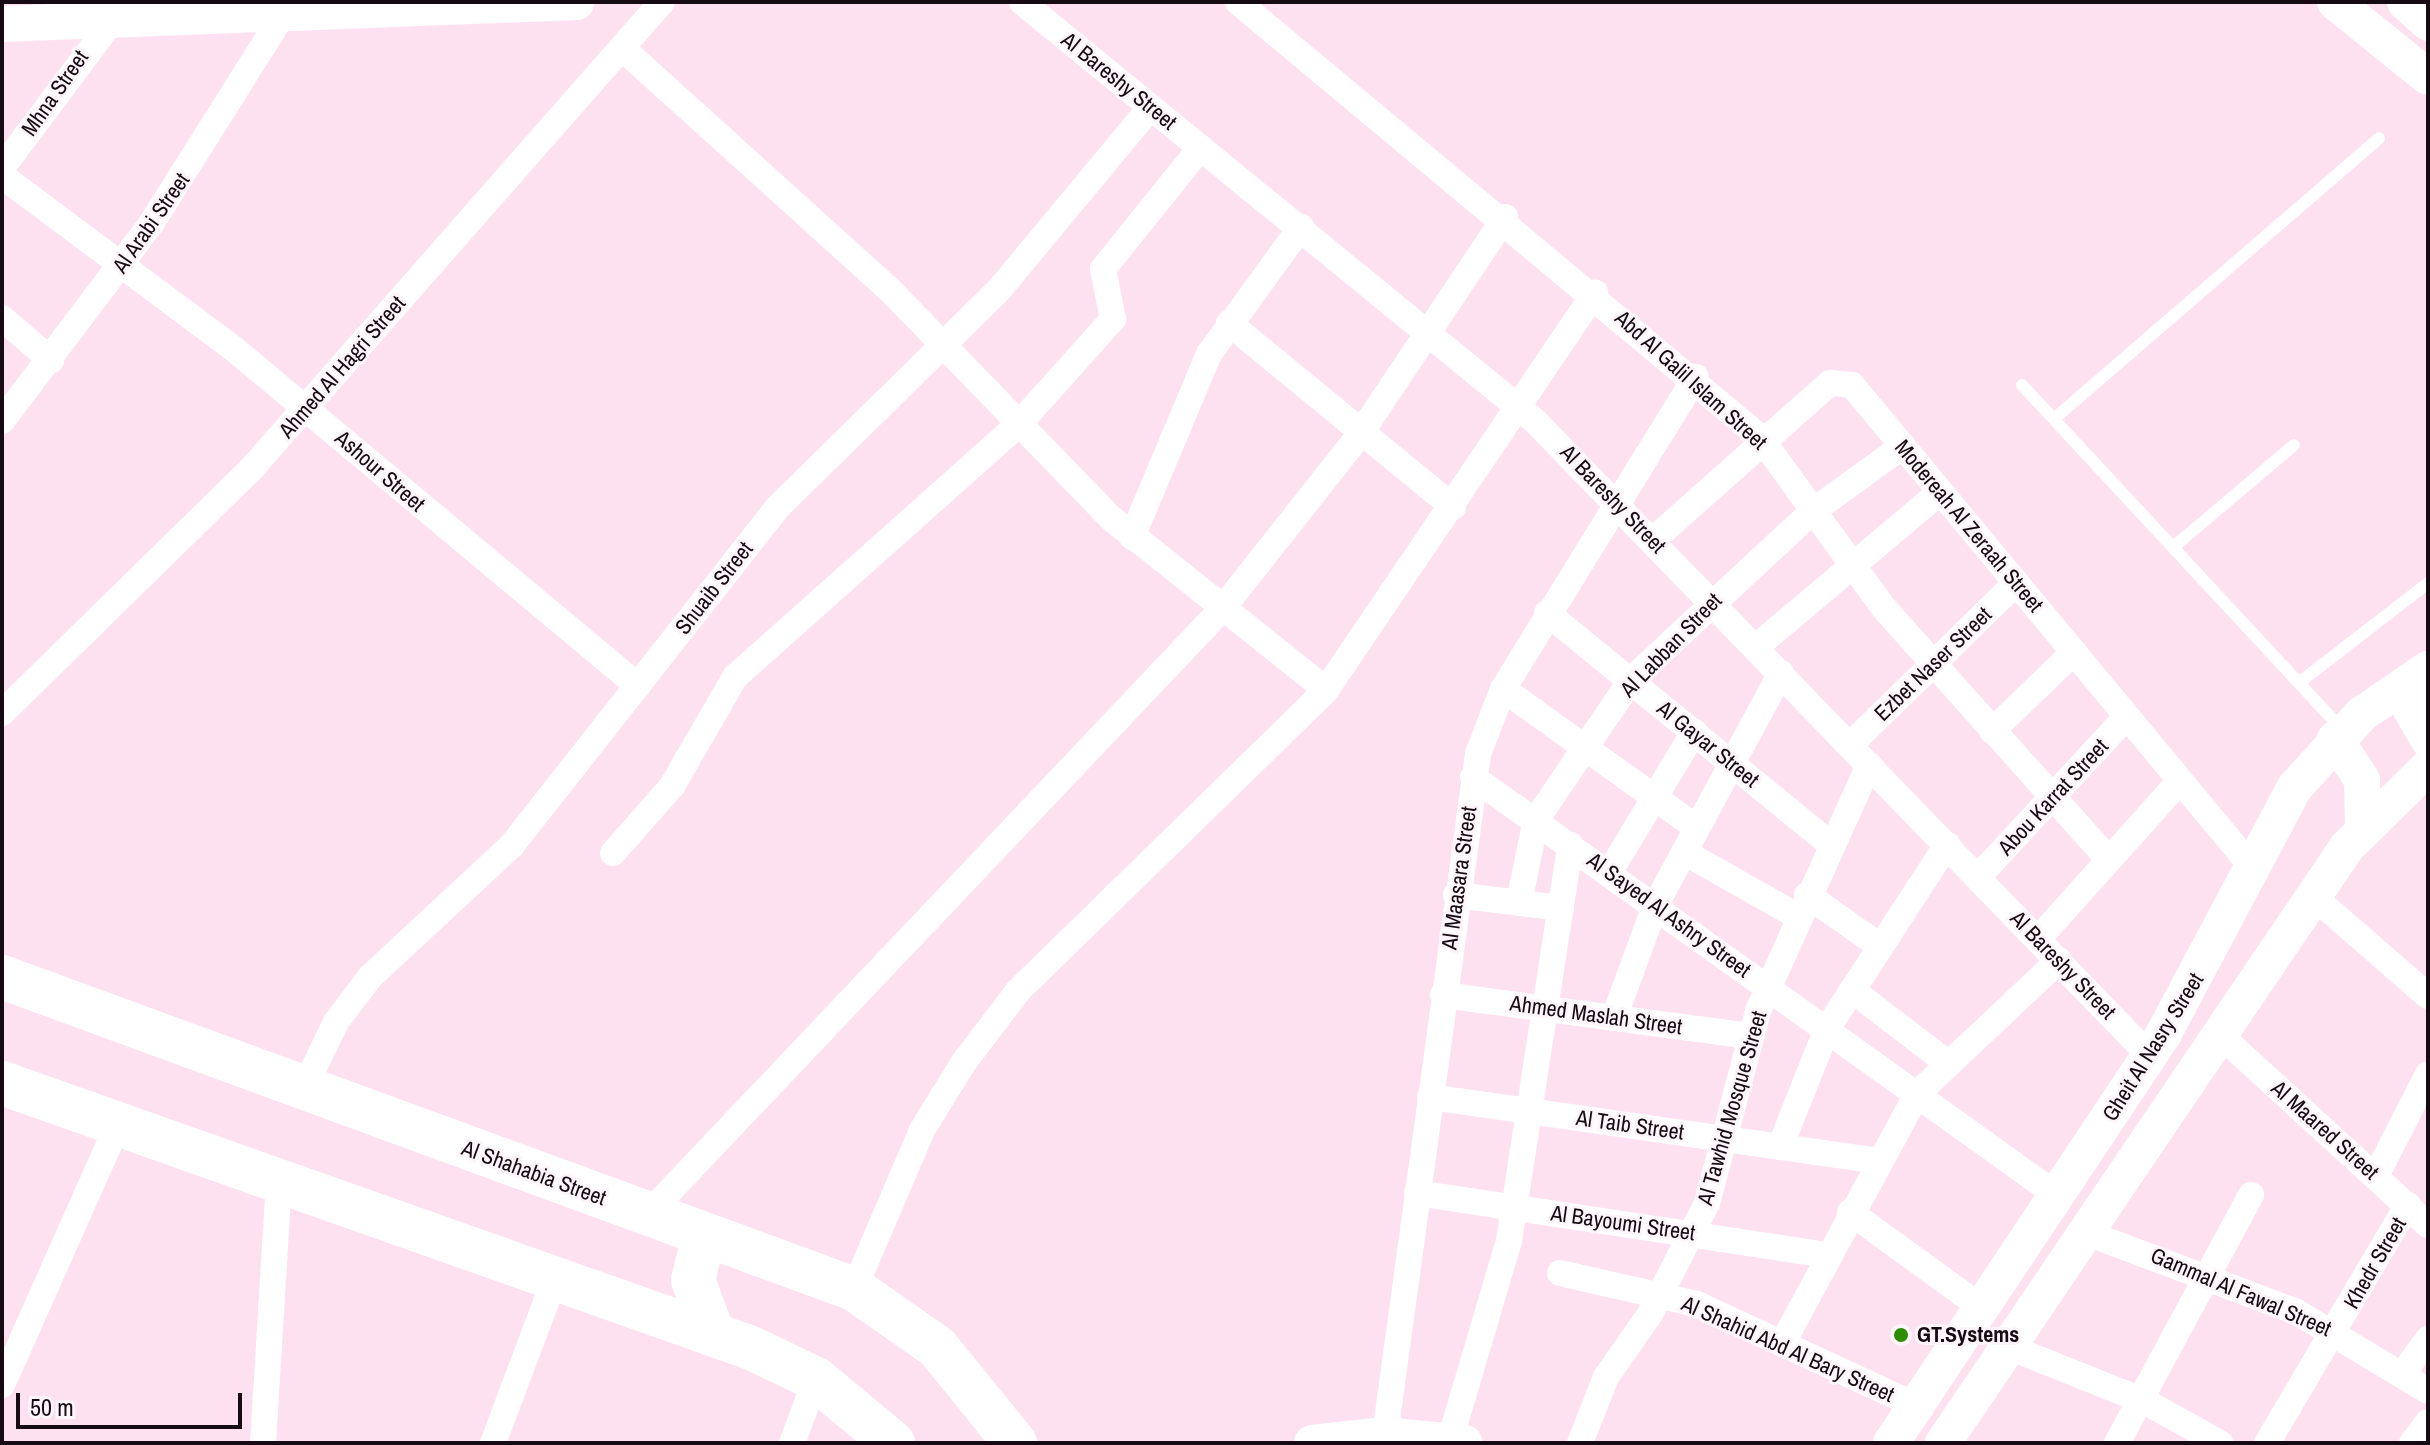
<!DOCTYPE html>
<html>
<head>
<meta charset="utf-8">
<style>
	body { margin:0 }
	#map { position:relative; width:2430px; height:1445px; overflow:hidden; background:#fde1f1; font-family:"Archivo Narrow",sans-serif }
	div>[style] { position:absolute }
	.lane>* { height:12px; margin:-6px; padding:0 6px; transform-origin:6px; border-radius:6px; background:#fff }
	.street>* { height:26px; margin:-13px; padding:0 13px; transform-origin:13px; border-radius:13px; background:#fff }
	.secondary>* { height:36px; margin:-18px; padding:0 18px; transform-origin:18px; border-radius:18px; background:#fff }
	.highway>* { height:44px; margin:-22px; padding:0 22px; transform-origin:22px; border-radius:22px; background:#fff }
	.dots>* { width:22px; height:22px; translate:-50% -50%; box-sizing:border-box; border:4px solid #fcf5f9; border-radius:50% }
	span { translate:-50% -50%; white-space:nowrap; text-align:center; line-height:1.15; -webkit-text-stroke:6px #fcf5f9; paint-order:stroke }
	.street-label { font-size:22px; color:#160b12 }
	.poi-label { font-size:22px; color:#160b12; font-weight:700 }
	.left { translate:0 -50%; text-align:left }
	.frame { position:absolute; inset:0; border:4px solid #160b12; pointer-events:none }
	.scale { position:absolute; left:16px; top:1393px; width:226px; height:36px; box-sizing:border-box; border:4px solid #160b12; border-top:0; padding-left:10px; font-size:24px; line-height:28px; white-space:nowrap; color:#160b12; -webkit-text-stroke:6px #fcf5f9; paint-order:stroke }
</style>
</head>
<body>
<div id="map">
	<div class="lane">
		<i style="left:2022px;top:385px;width:473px;rotate:47.1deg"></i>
		<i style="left:2055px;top:418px;width:428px;rotate:-40.8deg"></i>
		<i style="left:2177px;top:544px;width:153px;rotate:-40.2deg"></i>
		<i style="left:2300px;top:682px;width:162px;rotate:-37.7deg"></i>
	</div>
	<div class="street">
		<i style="left:1022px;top:2px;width:662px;rotate:39.24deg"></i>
		<i style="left:1535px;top:421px;width:884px;rotate:45.92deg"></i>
		<i style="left:1238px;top:2px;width:679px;rotate:39.81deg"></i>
		<i style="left:1760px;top:437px;width:210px;rotate:54.1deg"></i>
		<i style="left:1883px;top:607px;width:339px;rotate:48.2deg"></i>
		<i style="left:622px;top:48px;width:358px;rotate:42.1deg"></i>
		<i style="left:888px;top:288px;width:322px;rotate:45.9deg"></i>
		<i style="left:1112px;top:519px;width:274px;rotate:38.6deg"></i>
		<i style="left:2px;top:168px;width:184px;rotate:-53.2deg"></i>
		<i style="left:2px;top:176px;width:289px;rotate:36.7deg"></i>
		<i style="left:234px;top:349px;width:526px;rotate:39.83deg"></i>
		<i style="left:2px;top:318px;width:65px;rotate:40.6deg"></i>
		<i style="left:1229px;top:323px;width:290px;rotate:39.4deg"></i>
		<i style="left:2px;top:421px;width:247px;rotate:-52.9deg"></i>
		<i style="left:151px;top:224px;width:248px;rotate:-57.8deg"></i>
		<i style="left:1132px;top:537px;width:199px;rotate:-67.2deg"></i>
		<i style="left:1209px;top:354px;width:157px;rotate:-54.1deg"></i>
		<i style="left:1653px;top:540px;width:237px;rotate:-41.6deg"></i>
		<i style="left:1830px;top:383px;width:22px;rotate:5deg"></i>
		<i style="left:1852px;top:385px;width:626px;rotate:50.31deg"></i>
		<i style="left:1547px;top:613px;width:367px;rotate:39.2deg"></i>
		<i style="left:1756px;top:647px;width:241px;rotate:-40.1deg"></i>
		<i style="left:1503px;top:689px;width:239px;rotate:35.6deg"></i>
		<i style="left:2px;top:713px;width:351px;rotate:-44.4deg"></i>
		<i style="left:253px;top:467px;width:619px;rotate:-48.67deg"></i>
		<i style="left:1992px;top:731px;width:114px;rotate:-43.9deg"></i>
		<i style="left:1850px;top:745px;width:232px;rotate:-44.3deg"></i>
		<i style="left:1473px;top:777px;width:720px;rotate:35.61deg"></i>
		<i style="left:1684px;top:852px;width:130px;rotate:29.5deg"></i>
		<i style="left:613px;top:853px;width:89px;rotate:-48.6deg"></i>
		<i style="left:672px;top:786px;width:126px;rotate:-60deg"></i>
		<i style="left:735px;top:677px;width:378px;rotate:-41.7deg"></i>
		<i style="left:1017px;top:426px;width:144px;rotate:-48.1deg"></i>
		<i style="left:1113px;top:319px;width:51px;rotate:-101.3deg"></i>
		<i style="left:1103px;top:269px;width:156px;rotate:-51.2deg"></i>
		<i style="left:1609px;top:873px;width:165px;rotate:-58.9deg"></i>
		<i style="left:1978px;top:877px;width:219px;rotate:-47.2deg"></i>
		<i style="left:1456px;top:895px;width:106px;rotate:7.1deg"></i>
		<i style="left:1807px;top:895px;width:90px;rotate:35.1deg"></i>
		<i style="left:2314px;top:897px;width:151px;rotate:41deg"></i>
		<i style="left:1519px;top:902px;width:84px;rotate:-78.3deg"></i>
		<i style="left:1536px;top:820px;width:169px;rotate:-55.8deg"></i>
		<i style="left:1631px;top:680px;width:248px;rotate:-42.9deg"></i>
		<i style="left:1813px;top:511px;width:111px;rotate:-35.8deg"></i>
		<i style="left:2038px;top:939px;width:212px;rotate:-48.1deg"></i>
		<i style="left:1852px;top:990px;width:117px;rotate:37.4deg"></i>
		<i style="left:1443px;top:995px;width:310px;rotate:7.6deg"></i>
		<i style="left:1614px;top:1018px;width:119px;rotate:-69.9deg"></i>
		<i style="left:1655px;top:906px;width:265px;rotate:-61.6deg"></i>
		<i style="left:2221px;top:1036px;width:280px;rotate:42.4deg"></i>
		<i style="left:304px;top:1088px;width:73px;rotate:-64.1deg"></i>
		<i style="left:336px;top:1022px;width:56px;rotate:-52.9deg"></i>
		<i style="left:370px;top:977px;width:194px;rotate:-42.9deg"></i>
		<i style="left:512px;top:845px;width:430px;rotate:-51.8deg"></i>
		<i style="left:778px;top:507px;width:308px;rotate:-44.5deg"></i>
		<i style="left:998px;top:291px;width:239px;rotate:-50.3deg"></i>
		<i style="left:1430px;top:1097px;width:452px;rotate:8.1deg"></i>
		<i style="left:1780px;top:1147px;width:127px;rotate:-68.3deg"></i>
		<i style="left:1827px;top:1029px;width:220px;rotate:-56.9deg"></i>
		<i style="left:2376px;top:1176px;width:114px;rotate:-63deg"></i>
		<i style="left:1417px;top:1193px;width:417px;rotate:8.6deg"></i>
		<i style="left:1850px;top:1212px;width:167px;rotate:36deg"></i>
		<i style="left:647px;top:1215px;width:835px;rotate:-46.5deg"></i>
		<i style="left:1222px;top:609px;width:223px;rotate:-51.7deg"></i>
		<i style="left:1360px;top:434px;width:261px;rotate:-56.2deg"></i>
		<i style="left:2087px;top:1233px;width:222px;rotate:20.6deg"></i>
		<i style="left:2295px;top:1311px;width:155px;rotate:31deg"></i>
		<i style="left:1560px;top:1273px;width:140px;rotate:12.8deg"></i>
		<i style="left:1697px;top:1304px;width:247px;rotate:24.9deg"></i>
		<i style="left:854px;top:1289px;width:173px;rotate:-66.8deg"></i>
		<i style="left:922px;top:1130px;width:80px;rotate:-58.3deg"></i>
		<i style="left:964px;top:1062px;width:89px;rotate:-52.7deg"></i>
		<i style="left:1018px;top:991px;width:431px;rotate:-44.3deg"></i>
		<i style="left:1326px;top:690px;width:480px;rotate:-55.9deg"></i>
		<i style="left:1782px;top:1344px;width:284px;rotate:-61.6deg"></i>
		<i style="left:1917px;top:1094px;width:195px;rotate:-43.3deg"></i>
		<i style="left:2009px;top:1347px;width:145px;rotate:21.8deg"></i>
		<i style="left:2144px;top:1401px;width:87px;rotate:28.9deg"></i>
		<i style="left:2404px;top:1372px;width:41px;rotate:-54deg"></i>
		<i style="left:2px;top:1385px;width:282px;rotate:-66deg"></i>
		<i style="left:1385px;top:1435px;width:687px;rotate:-82.22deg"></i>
		<i style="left:1478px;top:754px;width:70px;rotate:-69deg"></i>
		<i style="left:1503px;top:689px;width:367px;rotate:-58.3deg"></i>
		<i style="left:1450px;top:1440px;width:208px;rotate:-73.5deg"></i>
		<i style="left:1509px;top:1241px;width:401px;rotate:-81.2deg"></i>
		<i style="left:263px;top:1443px;width:259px;rotate:-86.5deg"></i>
		<i style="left:493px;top:1443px;width:173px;rotate:-69.4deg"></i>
		<i style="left:792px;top:1443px;width:68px;rotate:-69.4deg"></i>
		<i style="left:1580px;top:1443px;width:71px;rotate:-68.5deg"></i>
		<i style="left:1606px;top:1377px;width:77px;rotate:-55.1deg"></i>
		<i style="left:1650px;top:1314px;width:125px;rotate:-62.8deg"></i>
		<i style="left:1707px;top:1203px;width:199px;rotate:-75.1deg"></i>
		<i style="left:1758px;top:1011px;width:270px;rotate:-65.7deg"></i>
		<i style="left:2117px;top:1443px;width:282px;rotate:-61.6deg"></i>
		<i style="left:2267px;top:1443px;width:277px;rotate:-59.4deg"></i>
		<i style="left:2412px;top:1443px;width:26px;rotate:-53deg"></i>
	</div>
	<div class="secondary">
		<i style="left:2335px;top:2px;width:119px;rotate:38.9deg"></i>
		<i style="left:2405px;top:2px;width:31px;rotate:42deg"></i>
		<i style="left:2px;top:24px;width:575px;rotate:-2.19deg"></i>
		<i style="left:2423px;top:672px;width:38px;rotate:110deg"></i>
		<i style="left:2410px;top:708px;width:36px;rotate:60deg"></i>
		<i style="left:2335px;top:739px;width:49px;rotate:56.6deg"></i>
		<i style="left:2362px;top:780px;width:48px;rotate:88.8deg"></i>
		<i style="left:1312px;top:1443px;width:73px;rotate:-6.3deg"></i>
		<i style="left:1385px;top:1435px;width:80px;rotate:5.7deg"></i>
		<i style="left:1891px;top:1443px;width:493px;rotate:-56.3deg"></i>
		<i style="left:2164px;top:1033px;width:279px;rotate:-62deg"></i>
		<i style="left:2295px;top:787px;width:99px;rotate:-47.5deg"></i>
		<i style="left:2362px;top:714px;width:80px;rotate:-34.3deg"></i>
		<i style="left:1943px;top:1443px;width:720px;rotate:-55.87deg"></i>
		<i style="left:2347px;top:847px;width:114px;rotate:-44.6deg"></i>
	</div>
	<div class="highway">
		<i style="left:2px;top:977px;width:907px;rotate:20.11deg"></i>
		<i style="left:854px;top:1289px;width:101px;rotate:34.9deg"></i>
		<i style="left:937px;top:1347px;width:124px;rotate:50.9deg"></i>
		<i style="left:2px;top:1083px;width:794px;rotate:19.48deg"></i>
		<i style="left:751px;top:1348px;width:72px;rotate:25.5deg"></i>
		<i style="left:816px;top:1379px;width:100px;rotate:39.7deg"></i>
		<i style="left:704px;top:1236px;width:45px;rotate:104deg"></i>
		<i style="left:693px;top:1280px;width:58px;rotate:69.7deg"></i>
	</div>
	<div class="dots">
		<i style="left:1901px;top:1335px;background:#2c8d00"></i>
	</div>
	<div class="street-label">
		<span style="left:1119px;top:81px;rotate:39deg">Al Bareshy Street</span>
		<span style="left:55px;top:93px;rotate:-55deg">Mhna Street</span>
		<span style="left:151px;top:223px;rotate:-55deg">Al Arabi Street</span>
		<span style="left:342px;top:367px;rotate:-49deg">Ahmed Al Hagri Street</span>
		<span style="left:1691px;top:380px;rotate:42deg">Abd Al Galil Islam Street</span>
		<span style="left:380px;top:471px;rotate:41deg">Ashour Street</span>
		<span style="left:1613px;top:499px;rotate:46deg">Al Bareshy Street</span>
		<span style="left:1969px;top:526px;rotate:50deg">Modereah Al Zeraah Street</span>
		<span style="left:714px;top:588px;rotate:-52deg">Shuaib Street</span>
		<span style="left:1671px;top:645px;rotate:-46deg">Al Labban Street</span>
		<span style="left:1933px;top:664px;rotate:-44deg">Ezbet Naser Street</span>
		<span style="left:1708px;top:744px;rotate:39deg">Al Gayar Street</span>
		<span style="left:2053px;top:797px;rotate:-47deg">Abou Karrat Street</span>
		<span style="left:1459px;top:878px;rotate:-82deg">Al Maasara Street</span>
		<span style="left:1669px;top:915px;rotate:36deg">Al Sayed Al Ashry Street</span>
		<span style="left:2063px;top:965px;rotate:46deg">Al Bareshy Street</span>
		<span style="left:1596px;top:1015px;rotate:8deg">Ahmed Maslah Street</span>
		<span style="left:2153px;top:1047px;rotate:-58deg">Gheit Al Nasry Street</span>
		<span style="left:1732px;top:1108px;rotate:-74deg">Al Tawhid Mosque Street</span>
		<span style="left:1630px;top:1125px;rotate:8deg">Al Taib Street</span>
		<span style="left:2325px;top:1130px;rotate:42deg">Al Maared Street</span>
		<span style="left:534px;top:1173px;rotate:20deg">Al Shahabia Street</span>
		<span style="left:1623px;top:1223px;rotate:8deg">Al Bayoumi Street</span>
		<span style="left:2375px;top:1263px;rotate:-60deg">Khedr Street</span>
		<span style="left:2241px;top:1292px;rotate:23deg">Gammal Al Fawal Street</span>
		<span style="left:1788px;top:1349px;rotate:24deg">Al Shahid Abd Al Bary Street</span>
	</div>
	<div class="poi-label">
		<span class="left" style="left:1917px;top:1335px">GT.Systems</span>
	</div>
	<div class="frame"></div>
	<div class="scale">50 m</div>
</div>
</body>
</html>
